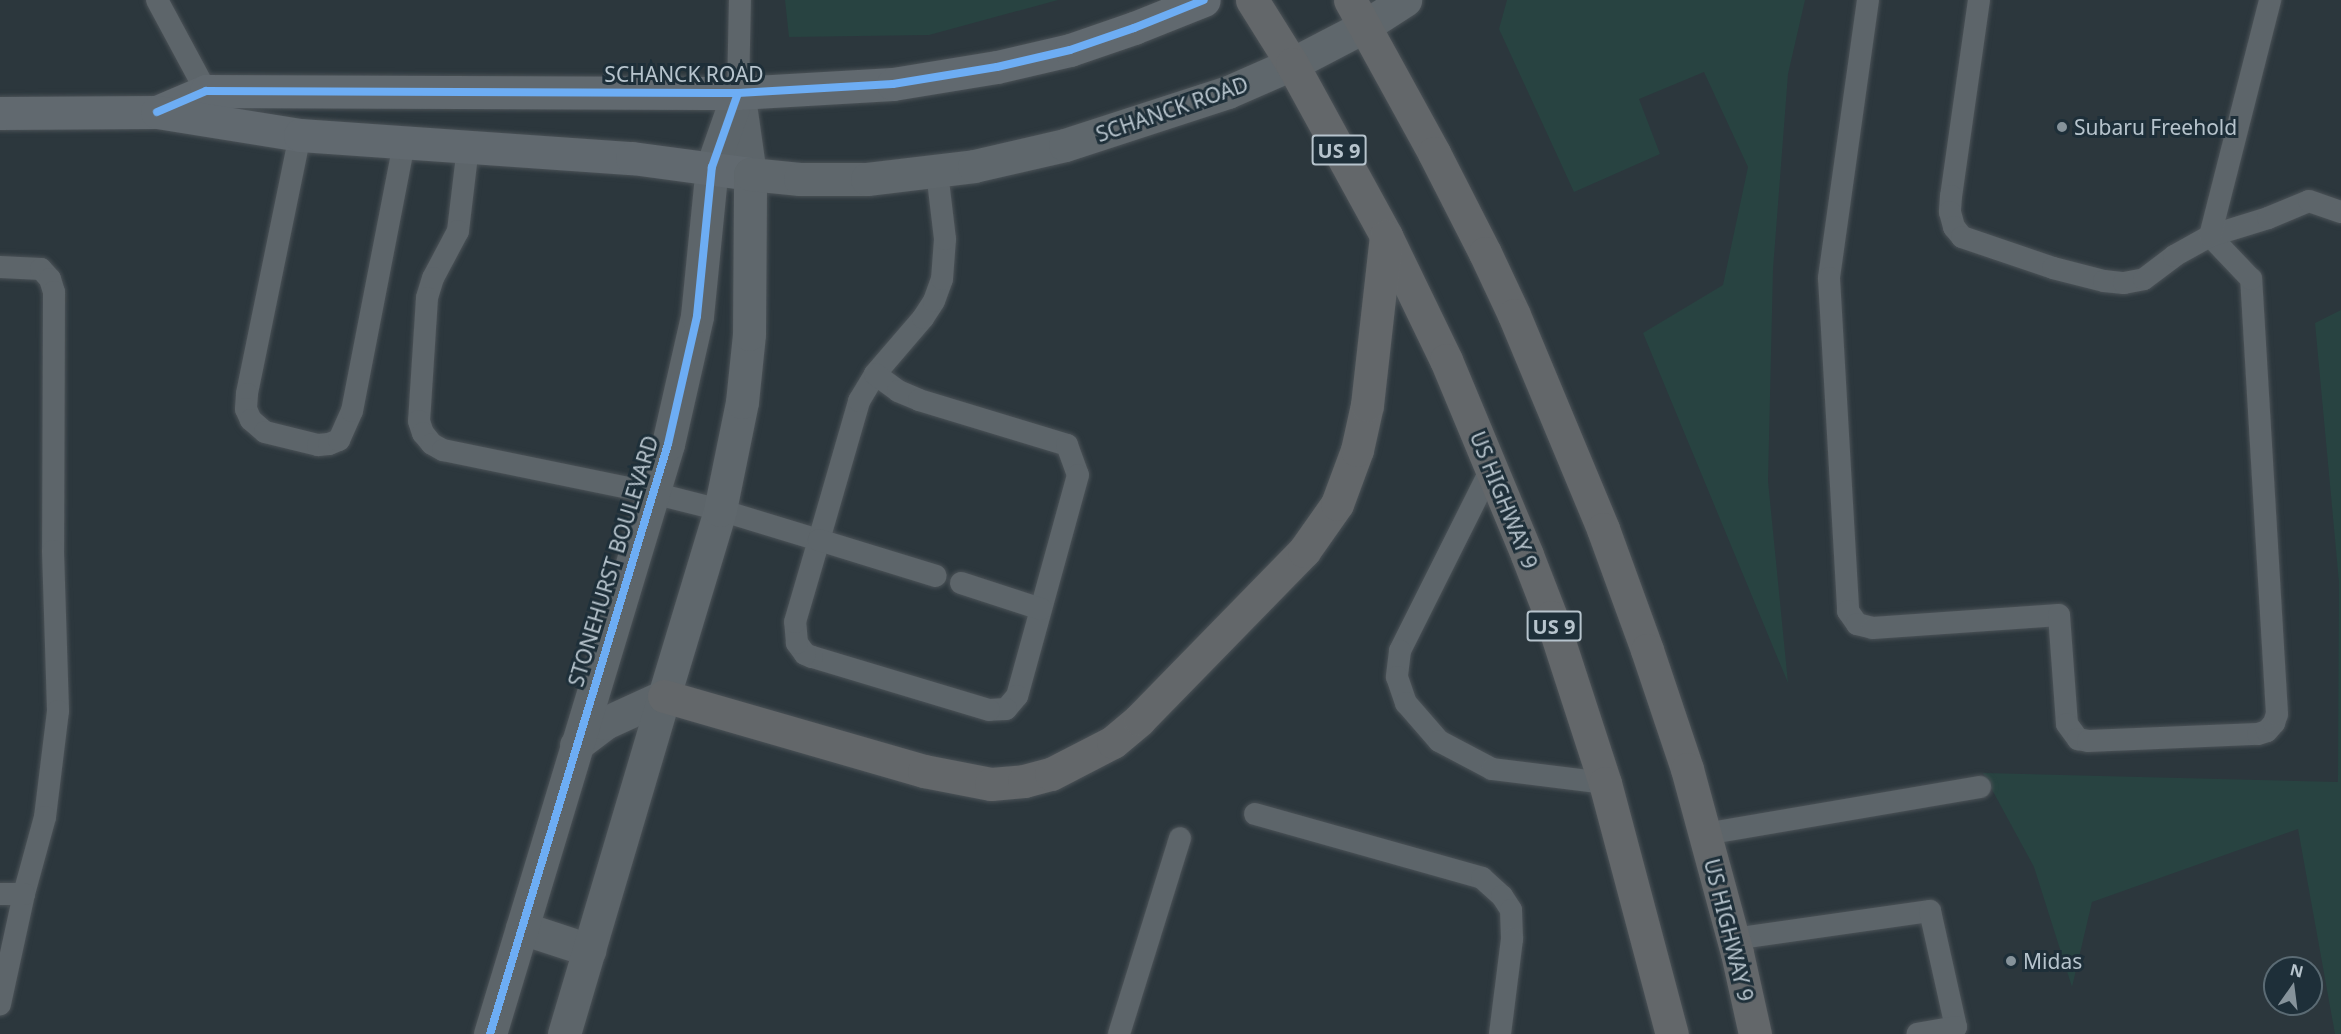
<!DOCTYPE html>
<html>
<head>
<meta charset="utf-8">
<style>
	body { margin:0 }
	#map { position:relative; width:2341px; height:1034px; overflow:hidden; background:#2c373d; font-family:"Noto Sans",sans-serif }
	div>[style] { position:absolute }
	.green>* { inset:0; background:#284341 }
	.roads { filter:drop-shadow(0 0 2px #4b5257) drop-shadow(0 0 2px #4b5257) }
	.lane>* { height:22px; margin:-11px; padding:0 11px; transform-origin:11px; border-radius:11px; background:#5d656a }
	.street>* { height:33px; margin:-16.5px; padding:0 16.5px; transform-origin:16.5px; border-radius:16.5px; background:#5d656a }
	.secondary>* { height:33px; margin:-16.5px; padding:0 16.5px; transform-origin:16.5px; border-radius:16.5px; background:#61696f }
	.primary>* { height:33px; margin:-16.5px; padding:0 16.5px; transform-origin:16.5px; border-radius:16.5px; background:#5f676c }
	.highway>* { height:33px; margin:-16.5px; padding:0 16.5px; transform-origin:16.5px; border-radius:16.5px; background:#63676a }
	.cycleway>* { height:8px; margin:-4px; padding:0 4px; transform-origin:4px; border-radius:4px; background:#6dadf4 }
	.dots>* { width:16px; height:16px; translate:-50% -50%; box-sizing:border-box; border:3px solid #1e2f39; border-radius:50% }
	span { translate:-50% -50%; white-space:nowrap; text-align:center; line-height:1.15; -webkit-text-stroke:6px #1e2f39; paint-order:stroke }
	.shield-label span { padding:2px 4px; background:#1e2f39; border:2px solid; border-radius:4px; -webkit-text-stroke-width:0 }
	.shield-label { font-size:20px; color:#b7c4cd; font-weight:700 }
	.street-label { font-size:21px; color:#b7c4cd }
	.poi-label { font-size:21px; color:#b7c4cd }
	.left { translate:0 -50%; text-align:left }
	.north { position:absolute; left:2263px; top:956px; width:60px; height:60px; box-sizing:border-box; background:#1e2f39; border:2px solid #5b6b74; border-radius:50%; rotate:14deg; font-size:16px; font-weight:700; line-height:24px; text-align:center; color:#b7c4cd }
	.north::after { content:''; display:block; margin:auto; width:21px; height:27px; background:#86939b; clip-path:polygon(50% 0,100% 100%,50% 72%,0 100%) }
</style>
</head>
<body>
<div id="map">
	<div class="green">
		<i style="clip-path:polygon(785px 0,1058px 0,929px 35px,789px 37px)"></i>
		<i style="clip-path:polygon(1507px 0,1805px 0,1788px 74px,1773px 269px,1768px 481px,1788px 683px,1643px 333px,1723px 285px,1748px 167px,1704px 72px,1639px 99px,1660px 154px,1574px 192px,1499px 29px)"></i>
		<i style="clip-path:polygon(2341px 310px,2341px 1034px,2335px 1034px,2298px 829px,2092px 902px,2072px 987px,2034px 867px,1983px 773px,2338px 782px,2339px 582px,2315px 323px)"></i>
	</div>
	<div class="roads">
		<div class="lane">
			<i style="left:157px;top:0;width:103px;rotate:61.7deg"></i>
			<i style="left:1868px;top:0;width:281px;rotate:98deg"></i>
			<i style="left:1829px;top:278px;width:334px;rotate:86.7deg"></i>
			<i style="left:1848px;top:611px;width:16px;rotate:55deg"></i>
			<i style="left:1857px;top:624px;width:16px;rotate:14deg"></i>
			<i style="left:1873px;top:628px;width:186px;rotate:-4deg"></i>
			<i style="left:2059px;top:615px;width:109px;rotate:85.8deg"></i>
			<i style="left:2067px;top:724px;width:19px;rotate:54deg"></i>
			<i style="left:2078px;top:739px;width:10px;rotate:11deg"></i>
			<i style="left:2088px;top:741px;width:170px;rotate:-2.4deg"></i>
			<i style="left:2258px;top:734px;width:9px;rotate:-18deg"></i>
			<i style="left:2267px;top:731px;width:11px;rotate:-49deg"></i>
			<i style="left:2274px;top:723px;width:9px;rotate:-72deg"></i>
			<i style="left:2277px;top:714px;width:436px;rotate:-93.4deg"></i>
			<i style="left:2251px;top:279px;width:59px;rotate:-133.6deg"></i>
			<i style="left:2210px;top:236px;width:61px;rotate:-17.2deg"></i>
			<i style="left:2268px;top:218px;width:44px;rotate:-22.5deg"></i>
			<i style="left:2309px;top:201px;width:34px;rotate:19deg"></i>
			<i style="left:1979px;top:0;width:198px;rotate:98.1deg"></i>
			<i style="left:1951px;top:196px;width:16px;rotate:94deg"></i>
			<i style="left:1950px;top:212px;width:16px;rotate:75deg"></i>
			<i style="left:1954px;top:227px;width:13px;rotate:51deg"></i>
			<i style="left:1962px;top:237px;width:96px;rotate:18.8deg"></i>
			<i style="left:2053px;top:268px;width:53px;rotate:14.3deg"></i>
			<i style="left:2104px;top:281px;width:20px;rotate:6deg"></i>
			<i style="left:2124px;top:283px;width:20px;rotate:-11deg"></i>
			<i style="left:2144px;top:279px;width:38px;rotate:-37deg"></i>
			<i style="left:2174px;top:256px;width:41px;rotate:-29.1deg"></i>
			<i style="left:2210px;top:236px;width:244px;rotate:-75.7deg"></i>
			<i style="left:738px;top:93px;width:93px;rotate:-88.8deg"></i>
			<i style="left:300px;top:135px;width:264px;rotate:101.6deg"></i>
			<i style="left:247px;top:394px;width:15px;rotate:94deg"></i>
			<i style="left:246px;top:409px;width:12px;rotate:66deg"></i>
			<i style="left:251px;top:420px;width:18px;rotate:41deg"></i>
			<i style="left:265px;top:432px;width:55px;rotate:13.8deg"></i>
			<i style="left:318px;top:445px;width:11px;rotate:-5deg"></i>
			<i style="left:329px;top:444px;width:11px;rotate:-22deg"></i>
			<i style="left:339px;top:440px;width:32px;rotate:-66deg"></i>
			<i style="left:352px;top:411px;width:273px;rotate:-79deg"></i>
			<i style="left:468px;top:147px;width:85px;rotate:96.8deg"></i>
			<i style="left:458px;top:231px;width:53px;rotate:118deg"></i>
			<i style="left:433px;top:278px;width:21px;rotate:107deg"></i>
			<i style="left:427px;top:298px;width:123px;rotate:93.7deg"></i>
			<i style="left:419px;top:421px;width:13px;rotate:72deg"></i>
			<i style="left:423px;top:433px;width:14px;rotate:51deg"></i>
			<i style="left:432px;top:444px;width:13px;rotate:29deg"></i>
			<i style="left:443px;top:450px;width:214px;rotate:11.6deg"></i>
			<i style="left:653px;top:493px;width:69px;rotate:14.2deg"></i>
			<i style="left:720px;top:510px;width:103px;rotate:16.9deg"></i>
			<i style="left:819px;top:540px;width:145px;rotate:-73.9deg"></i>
			<i style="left:859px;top:401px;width:31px;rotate:-59deg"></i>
			<i style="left:875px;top:374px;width:74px;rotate:-49.4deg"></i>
			<i style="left:923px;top:318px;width:20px;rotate:-57deg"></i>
			<i style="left:934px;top:301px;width:23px;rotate:-70deg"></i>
			<i style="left:942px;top:279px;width:40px;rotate:-85.7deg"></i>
			<i style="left:945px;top:239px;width:67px;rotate:-96.8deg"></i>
			<i style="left:0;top:267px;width:41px;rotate:2.8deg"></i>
			<i style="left:41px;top:269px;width:13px;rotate:48deg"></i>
			<i style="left:50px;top:279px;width:14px;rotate:73deg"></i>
			<i style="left:54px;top:292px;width:259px;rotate:90.2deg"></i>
			<i style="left:53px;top:551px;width:160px;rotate:88.2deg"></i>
			<i style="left:58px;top:711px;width:107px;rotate:97deg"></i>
			<i style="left:45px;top:817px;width:80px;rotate:105.3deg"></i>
			<i style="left:24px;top:894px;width:113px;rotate:102.3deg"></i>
			<i style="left:875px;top:374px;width:29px;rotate:36deg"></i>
			<i style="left:898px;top:391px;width:23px;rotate:23deg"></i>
			<i style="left:919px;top:400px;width:155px;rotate:16.9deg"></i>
			<i style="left:1067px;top:445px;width:32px;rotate:70deg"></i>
			<i style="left:1078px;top:475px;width:229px;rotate:105.4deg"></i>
			<i style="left:1017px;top:696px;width:17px;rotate:130deg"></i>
			<i style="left:1006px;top:709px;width:17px;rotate:177deg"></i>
			<i style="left:989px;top:710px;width:185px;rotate:-163.3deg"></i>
			<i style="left:812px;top:657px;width:8px;rotate:-157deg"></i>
			<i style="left:805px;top:654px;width:14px;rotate:-126deg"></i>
			<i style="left:797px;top:643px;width:21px;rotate:-95deg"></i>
			<i style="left:795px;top:622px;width:85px;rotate:-73.7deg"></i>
			<i style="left:819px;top:540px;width:122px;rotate:17.1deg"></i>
			<i style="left:1492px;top:467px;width:206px;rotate:116.6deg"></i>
			<i style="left:1400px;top:651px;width:26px;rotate:97deg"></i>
			<i style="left:1397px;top:677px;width:28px;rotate:71deg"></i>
			<i style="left:1406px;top:703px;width:50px;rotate:49deg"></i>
			<i style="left:1439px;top:741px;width:60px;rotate:27.8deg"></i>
			<i style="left:1492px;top:769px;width:114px;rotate:7.1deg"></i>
			<i style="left:961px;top:583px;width:84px;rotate:18deg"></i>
			<i style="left:1255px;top:814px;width:236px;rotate:15.7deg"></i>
			<i style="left:1482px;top:878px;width:27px;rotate:42deg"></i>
			<i style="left:1502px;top:896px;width:17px;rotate:57deg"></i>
			<i style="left:1511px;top:910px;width:29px;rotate:88deg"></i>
			<i style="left:1512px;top:939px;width:96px;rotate:97.2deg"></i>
			<i style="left:1705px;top:834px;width:279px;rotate:-9.7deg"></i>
			<i style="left:0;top:894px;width:24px"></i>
			<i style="left:1733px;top:939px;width:199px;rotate:-8.1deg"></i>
			<i style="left:1930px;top:911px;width:119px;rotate:77.4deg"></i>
			<i style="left:1956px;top:1027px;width:39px;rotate:170deg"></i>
			<i style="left:1119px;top:1034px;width:205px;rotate:-72.7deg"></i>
		</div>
		<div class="street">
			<i style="left:739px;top:97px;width:78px;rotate:81.9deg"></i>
			<i style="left:576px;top:745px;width:36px;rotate:-37deg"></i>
			<i style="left:605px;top:723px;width:65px;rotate:-24.6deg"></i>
			<i style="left:522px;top:928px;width:71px;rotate:18.2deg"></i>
			<i style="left:490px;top:1034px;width:616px;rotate:-73.21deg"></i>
			<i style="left:668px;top:444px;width:131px;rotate:-77.2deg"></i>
			<i style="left:697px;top:316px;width:150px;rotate:-84.3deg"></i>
			<i style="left:712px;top:167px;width:78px;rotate:-70.6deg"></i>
			<i style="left:564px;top:1034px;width:352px;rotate:-73.5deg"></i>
		</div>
		<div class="secondary">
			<i style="left:157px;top:112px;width:53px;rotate:-23.2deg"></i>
			<i style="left:206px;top:91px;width:532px;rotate:0.22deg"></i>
			<i style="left:738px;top:93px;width:155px;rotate:-3.3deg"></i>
			<i style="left:893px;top:84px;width:105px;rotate:-9.3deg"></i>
			<i style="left:997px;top:67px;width:75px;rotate:-13.1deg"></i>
			<i style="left:1070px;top:50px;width:68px;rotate:-19deg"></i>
			<i style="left:1134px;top:28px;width:75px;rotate:-21.8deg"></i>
			<i style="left:0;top:113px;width:157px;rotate:-0.4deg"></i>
			<i style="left:157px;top:112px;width:145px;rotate:9.1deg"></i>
			<i style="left:300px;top:135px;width:333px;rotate:4deg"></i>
			<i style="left:632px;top:158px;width:119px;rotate:7.7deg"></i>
		</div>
		<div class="primary">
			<i style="left:664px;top:696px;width:194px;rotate:-73.2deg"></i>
			<i style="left:720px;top:510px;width:110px;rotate:-78.5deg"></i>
			<i style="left:742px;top:402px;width:68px;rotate:-84.1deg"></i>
			<i style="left:749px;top:334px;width:160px;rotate:-89.6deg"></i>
			<i style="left:750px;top:174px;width:50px;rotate:5.7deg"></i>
			<i style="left:800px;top:179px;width:67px"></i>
			<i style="left:867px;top:179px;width:108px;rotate:-6.9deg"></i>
			<i style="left:974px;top:166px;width:93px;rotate:-13deg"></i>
			<i style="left:1065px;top:145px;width:171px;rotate:-18deg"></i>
			<i style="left:1228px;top:92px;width:70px;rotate:-23.6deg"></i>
			<i style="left:1292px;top:64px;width:82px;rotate:-27.5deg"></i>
			<i style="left:1365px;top:26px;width:48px;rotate:-33deg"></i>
		</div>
		<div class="highway">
			<i style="left:1252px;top:0;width:75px;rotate:58deg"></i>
			<i style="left:1292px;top:64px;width:196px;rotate:61.3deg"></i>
			<i style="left:1386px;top:236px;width:138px;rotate:64.2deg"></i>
			<i style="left:1446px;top:360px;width:211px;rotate:67.4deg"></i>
			<i style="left:1527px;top:555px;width:66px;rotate:68.8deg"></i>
			<i style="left:1551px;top:617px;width:175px;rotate:72deg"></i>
			<i style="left:1605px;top:783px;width:260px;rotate:75.1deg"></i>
			<i style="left:1350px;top:0;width:175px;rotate:61.2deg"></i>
			<i style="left:1434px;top:153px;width:112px;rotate:63deg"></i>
			<i style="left:1485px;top:253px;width:68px;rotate:64.9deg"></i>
			<i style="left:1514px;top:315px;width:232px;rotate:67.4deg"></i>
			<i style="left:1603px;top:529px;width:129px;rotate:70deg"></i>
			<i style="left:1647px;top:650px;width:126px;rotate:71.4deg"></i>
			<i style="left:1687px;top:769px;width:191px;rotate:74.8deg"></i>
			<i style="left:1737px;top:953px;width:83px;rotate:77.5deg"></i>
			<i style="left:664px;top:696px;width:271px;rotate:16.1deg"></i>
			<i style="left:924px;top:771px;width:68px;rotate:11deg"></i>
			<i style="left:991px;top:784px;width:33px;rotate:-5deg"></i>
			<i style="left:1024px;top:781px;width:28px;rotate:-15deg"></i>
			<i style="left:1051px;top:774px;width:70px;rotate:-27.3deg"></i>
			<i style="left:1113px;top:742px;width:35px;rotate:-40deg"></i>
			<i style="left:1140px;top:719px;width:235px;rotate:-45.7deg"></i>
			<i style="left:1304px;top:551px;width:57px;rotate:-54.9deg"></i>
			<i style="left:1337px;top:504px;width:58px;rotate:-69.7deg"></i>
			<i style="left:1357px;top:450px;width:46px;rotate:-77.5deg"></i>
			<i style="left:1367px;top:405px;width:170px;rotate:-83.6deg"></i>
		</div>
	</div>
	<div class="cycleway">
		<i style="left:157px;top:112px;width:53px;rotate:-23.2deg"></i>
		<i style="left:206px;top:91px;width:532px;rotate:0.22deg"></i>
		<i style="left:738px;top:93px;width:155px;rotate:-3.3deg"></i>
		<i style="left:893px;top:84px;width:105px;rotate:-9.3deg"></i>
		<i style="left:997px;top:67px;width:75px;rotate:-13.1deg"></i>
		<i style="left:1070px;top:50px;width:68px;rotate:-19deg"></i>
		<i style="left:1134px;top:28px;width:75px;rotate:-21.8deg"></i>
		<i style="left:490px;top:1034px;width:616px;rotate:-73.21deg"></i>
		<i style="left:668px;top:444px;width:131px;rotate:-77.2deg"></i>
		<i style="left:697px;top:316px;width:150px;rotate:-84.3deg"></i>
		<i style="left:712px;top:167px;width:78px;rotate:-70.6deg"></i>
	</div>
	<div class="dots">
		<i style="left:2062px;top:127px;background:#86939b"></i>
		<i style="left:2011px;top:961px;background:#86939b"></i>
	</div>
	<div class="shield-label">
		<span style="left:1339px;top:150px">US 9</span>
		<span style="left:1554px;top:626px">US 9</span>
	</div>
	<div class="street-label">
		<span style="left:684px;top:74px">SCHANCK ROAD</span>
		<span style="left:1172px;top:109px;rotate:-19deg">SCHANCK ROAD</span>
		<span style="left:1504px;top:500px;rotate:68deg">US HIGHWAY 9</span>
		<span style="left:613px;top:561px;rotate:-73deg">STONEHURST BOULEVARD</span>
		<span style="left:1729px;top:930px;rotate:76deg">US HIGHWAY 9</span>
	</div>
	<div class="poi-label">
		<span class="left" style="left:2074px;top:127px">Subaru Freehold</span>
		<span class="left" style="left:2023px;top:961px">Midas</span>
	</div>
	<div class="north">N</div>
</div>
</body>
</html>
